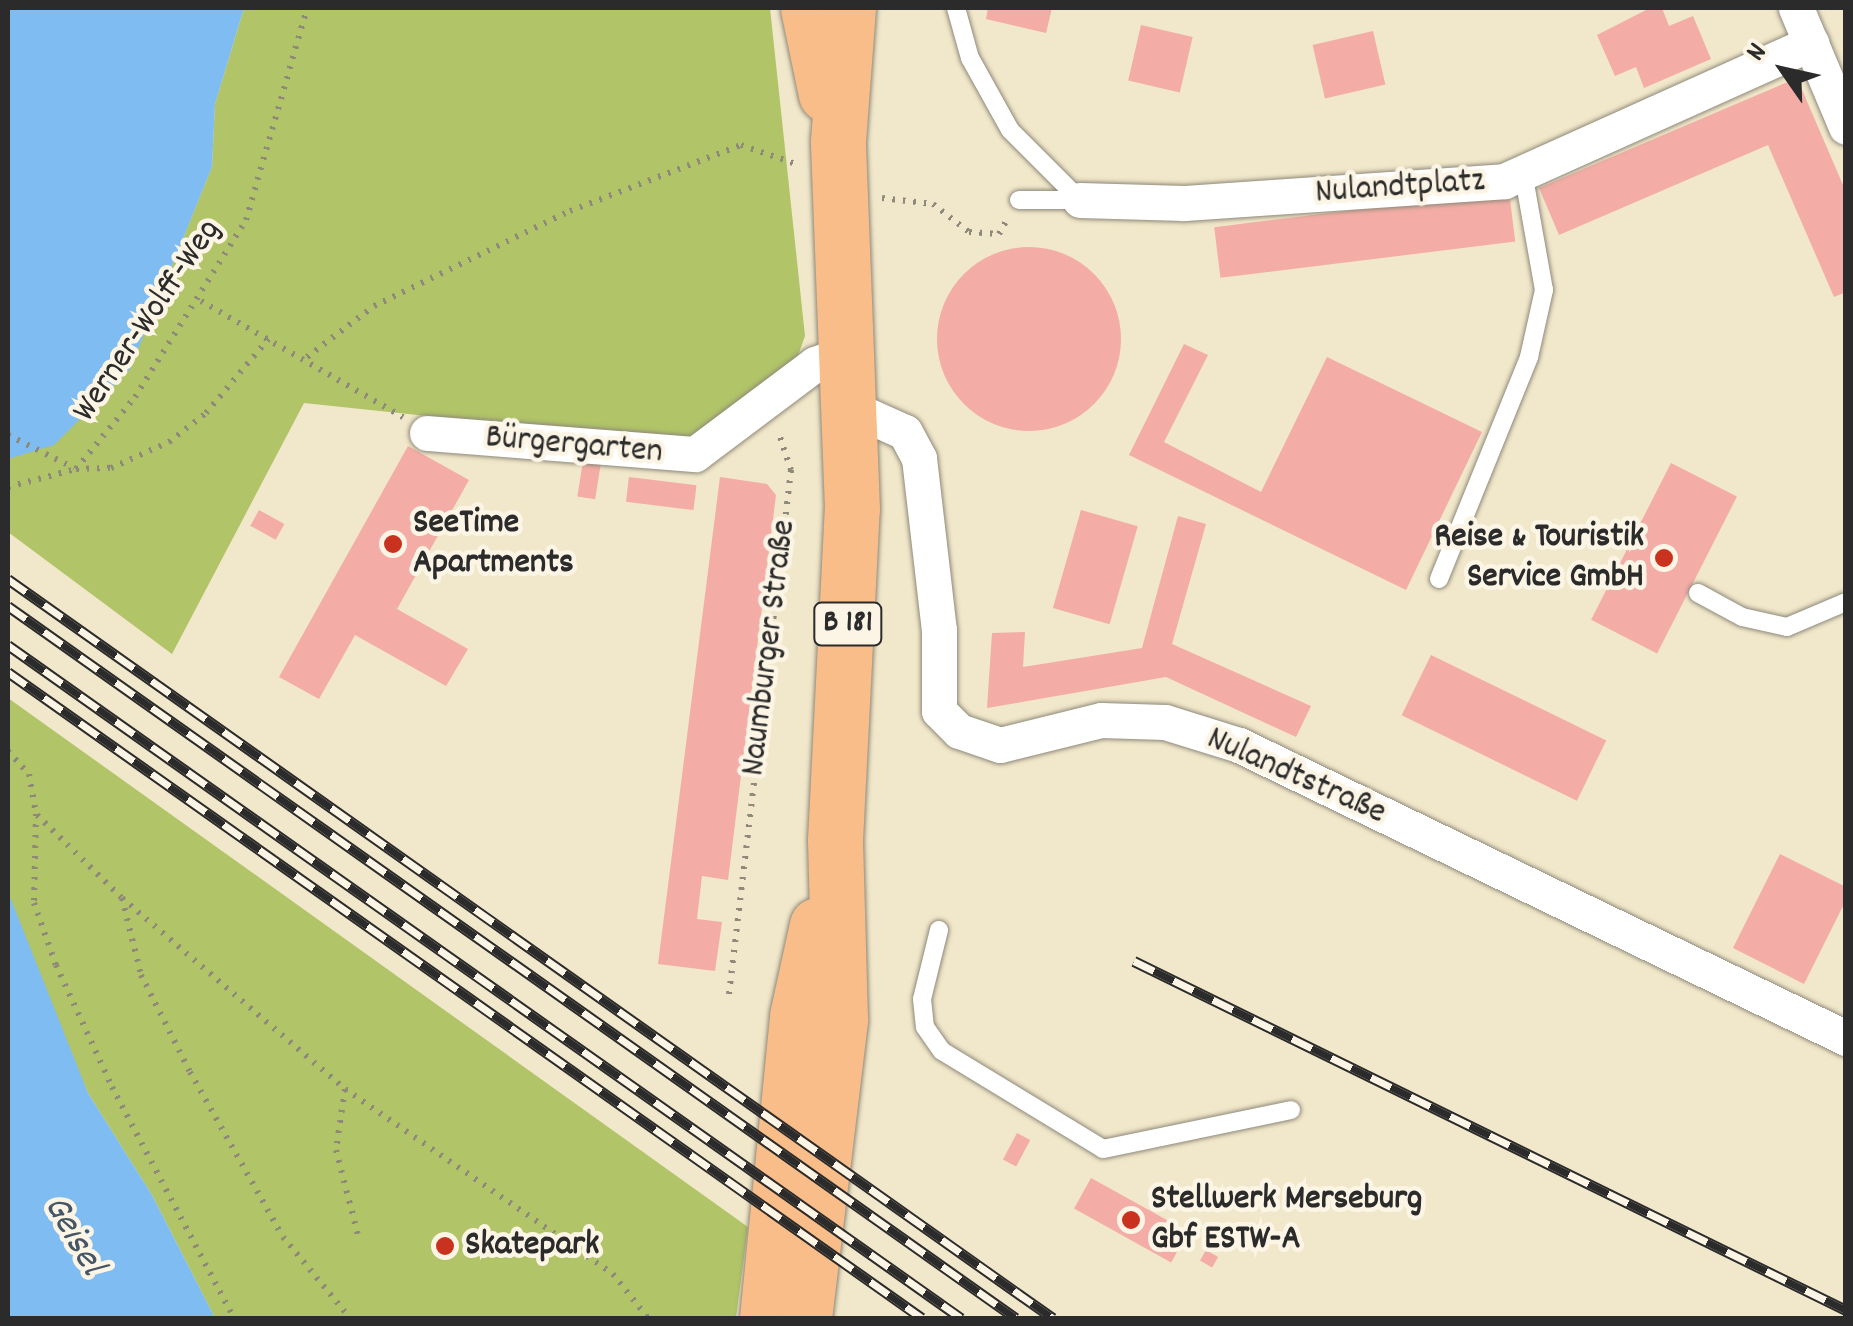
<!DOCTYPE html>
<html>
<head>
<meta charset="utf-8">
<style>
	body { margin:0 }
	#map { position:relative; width:1853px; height:1326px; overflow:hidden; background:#f1e7ca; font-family:Dekko,sans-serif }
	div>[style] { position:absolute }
	.green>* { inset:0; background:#b1c468 }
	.water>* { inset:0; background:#7ebcf1 }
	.building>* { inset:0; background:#f3ada6; transform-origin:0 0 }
	.round { border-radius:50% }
	.path>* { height:6px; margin-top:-3px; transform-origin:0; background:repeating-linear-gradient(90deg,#8e897a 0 2.5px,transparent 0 10.5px) }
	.roads { filter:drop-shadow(0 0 2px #8e897a) drop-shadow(0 0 2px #8e897a) }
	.service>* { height:18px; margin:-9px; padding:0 9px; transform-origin:9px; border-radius:9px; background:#fff }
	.minor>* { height:35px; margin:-17.5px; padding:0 17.5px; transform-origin:17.5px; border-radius:17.5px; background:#fff }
	.primary>* { height:55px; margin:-27.5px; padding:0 27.5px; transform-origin:27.5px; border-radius:27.5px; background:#f8bd89 }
	.rail>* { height:11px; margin-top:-5.5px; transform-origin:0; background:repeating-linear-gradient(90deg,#fcf5e5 0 22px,#2b2b2b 0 44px); box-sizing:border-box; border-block:2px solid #2b2b2b }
	.dots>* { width:28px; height:28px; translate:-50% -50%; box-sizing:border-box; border:5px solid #fcf5e5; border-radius:50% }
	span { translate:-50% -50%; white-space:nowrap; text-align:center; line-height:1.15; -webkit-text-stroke:9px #fcf5e5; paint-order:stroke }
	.shield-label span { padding:2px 8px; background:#fcf5e5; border:2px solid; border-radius:8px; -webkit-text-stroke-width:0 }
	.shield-label { font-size:32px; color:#2b2b2b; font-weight:700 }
	.street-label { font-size:35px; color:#2b2b2b }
	.poi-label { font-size:35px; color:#2b2b2b; font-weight:700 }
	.left { translate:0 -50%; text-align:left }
	.right { translate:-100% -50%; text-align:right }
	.water-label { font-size:38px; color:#445666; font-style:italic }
	.frame { position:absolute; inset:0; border:10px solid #2b2b2b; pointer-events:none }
	.north { position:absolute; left:1733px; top:20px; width:100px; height:100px; -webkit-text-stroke:8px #fcf5e5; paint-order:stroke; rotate:304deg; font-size:28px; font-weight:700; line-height:40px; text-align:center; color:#2b2b2b }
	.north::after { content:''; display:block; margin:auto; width:35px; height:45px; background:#2b2b2b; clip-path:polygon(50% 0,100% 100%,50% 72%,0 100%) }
</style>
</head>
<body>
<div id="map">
	<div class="green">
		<i style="clip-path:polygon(244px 8px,770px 8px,805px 336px,796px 361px,685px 443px,304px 403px,172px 654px,8px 532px,8px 448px,130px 368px,212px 167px,215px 104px)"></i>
		<i style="clip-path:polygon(8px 698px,748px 1227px,736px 1318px,215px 1318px,152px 1195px,88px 1093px,23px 944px,8px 892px)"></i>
	</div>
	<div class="water">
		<i style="clip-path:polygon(8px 8px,244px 8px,215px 104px,212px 167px,130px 369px,54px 445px,8px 459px)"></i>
		<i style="clip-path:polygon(8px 892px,88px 1093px,152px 1195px,215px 1318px,8px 1318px)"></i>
	</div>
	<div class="building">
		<i style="clip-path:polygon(988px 8px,1052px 8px,1046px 33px,986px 19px)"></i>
		<i style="clip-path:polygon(1650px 8px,1662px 8px,1669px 26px,1693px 16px,1711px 59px,1644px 88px,1636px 67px,1615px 76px,1597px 35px)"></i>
		<i style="left:1141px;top:25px;width:53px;height:57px;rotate:13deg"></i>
		<i style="left:1373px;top:31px;width:55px;height:62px;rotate:77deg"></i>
		<i style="clip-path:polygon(1797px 78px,1846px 192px,1846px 292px,1834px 297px,1768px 145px,1559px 235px,1539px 188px)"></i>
		<i style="left:1509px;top:191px;width:51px;height:297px;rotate:83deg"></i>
		<i class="round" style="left:937px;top:247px;width:184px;height:184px"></i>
		<i style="clip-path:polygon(1184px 344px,1208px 355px,1164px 442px,1261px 492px,1327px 357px,1482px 432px,1406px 590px,1129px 455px)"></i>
		<i style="clip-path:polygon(408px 446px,469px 480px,397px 609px,468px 649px,446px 686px,355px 635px,319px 699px,279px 677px)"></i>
		<i style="left:583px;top:461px;width:18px;height:36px;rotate:9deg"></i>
		<i style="left:1671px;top:463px;width:74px;height:176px;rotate:27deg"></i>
		<i style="left:629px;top:477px;width:68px;height:25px;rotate:7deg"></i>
		<i style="clip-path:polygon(720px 477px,767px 484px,776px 495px,728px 880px,702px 876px,697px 919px,722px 922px,715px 971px,658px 964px)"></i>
		<i style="left:259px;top:510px;width:29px;height:18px;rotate:29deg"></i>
		<i style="left:1081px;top:510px;width:59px;height:102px;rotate:16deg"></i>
		<i style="clip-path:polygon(1178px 516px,1206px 524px,1172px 644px,1311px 706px,1296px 737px,1166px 677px,987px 708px,992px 633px,1025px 632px,1023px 667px,1142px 648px)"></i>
		<i style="left:1431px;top:655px;width:195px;height:67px;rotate:26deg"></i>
		<i style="clip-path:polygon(1780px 854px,1846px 887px,1846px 900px,1804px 984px,1733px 948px)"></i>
		<i style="left:1017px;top:1133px;width:15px;height:30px;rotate:28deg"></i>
		<i style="left:1091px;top:1178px;width:111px;height:35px;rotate:29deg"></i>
		<i style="left:1206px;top:1250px;width:14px;height:12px;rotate:30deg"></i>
	</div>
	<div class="path">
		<i style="left:882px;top:198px;width:51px;rotate:6.7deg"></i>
		<i style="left:933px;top:204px;width:46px;rotate:37.9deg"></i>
		<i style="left:969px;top:232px;width:30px;rotate:4deg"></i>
		<i style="left:999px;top:234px;width:18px;rotate:-61deg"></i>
		<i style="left:201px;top:301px;width:233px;rotate:29.9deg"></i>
		<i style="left:307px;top:357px;width:84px;rotate:-37.3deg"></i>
		<i style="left:374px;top:306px;width:218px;rotate:-25.9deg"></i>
		<i style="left:570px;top:211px;width:183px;rotate:-21.1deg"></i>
		<i style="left:741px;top:145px;width:58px;rotate:19.1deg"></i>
		<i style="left:8px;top:435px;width:74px;rotate:26.6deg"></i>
		<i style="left:76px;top:469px;width:93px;rotate:-50.7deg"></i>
		<i style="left:135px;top:397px;width:209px;rotate:-57.9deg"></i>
		<i style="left:246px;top:220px;width:221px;rotate:-73.9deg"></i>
		<i style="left:8px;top:487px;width:70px;rotate:-14.8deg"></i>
		<i style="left:76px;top:469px;width:35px;rotate:-2deg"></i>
		<i style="left:111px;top:468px;width:64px;rotate:-24.1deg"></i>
		<i style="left:169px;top:442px;width:47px;rotate:-38.1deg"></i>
		<i style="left:206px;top:413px;width:99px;rotate:-49.9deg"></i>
		<i style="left:8px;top:751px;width:31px;rotate:48deg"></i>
		<i style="left:29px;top:774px;width:41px;rotate:80.1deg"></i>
		<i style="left:36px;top:814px;width:89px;rotate:91.3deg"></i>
		<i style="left:34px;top:903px;width:66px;rotate:70.5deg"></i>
		<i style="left:56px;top:965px;width:134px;rotate:65.3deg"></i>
		<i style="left:112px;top:1087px;width:261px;rotate:62.2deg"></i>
		<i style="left:37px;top:815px;width:119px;rotate:44.3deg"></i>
		<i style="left:122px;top:898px;width:79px;rotate:76.1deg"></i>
		<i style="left:141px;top:975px;width:109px;rotate:63.2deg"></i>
		<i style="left:190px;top:1072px;width:189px;rotate:60.6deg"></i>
		<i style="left:283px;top:1237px;width:105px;rotate:50.4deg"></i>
		<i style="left:122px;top:898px;width:294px;rotate:40.6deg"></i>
		<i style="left:345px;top:1089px;width:326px;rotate:34.6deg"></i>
		<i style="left:613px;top:1274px;width:56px;rotate:51.5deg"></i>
		<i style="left:729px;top:994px;width:528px;rotate:-83.25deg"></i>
		<i style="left:791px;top:470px;width:41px;rotate:-108.4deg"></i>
		<i style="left:345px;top:1089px;width:62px;rotate:98.4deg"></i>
		<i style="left:336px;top:1150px;width:88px;rotate:75.5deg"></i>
	</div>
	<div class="roads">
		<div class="service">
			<i style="left:956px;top:8px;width:52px;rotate:74.4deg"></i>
			<i style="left:970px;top:58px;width:82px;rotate:60.9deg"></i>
			<i style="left:1010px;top:130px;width:99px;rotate:45deg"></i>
			<i style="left:1019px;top:200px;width:61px"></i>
			<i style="left:1439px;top:579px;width:240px;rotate:-67.9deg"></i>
			<i style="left:1529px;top:357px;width:69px;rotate:-77.4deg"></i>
			<i style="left:1544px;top:290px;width:120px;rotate:-100.1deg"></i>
			<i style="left:1698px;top:593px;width:50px;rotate:28.6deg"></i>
			<i style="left:1742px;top:617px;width:46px;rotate:12.5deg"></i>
			<i style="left:1787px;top:627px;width:64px;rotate:-23deg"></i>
			<i style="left:939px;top:930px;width:71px;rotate:103.8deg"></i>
			<i style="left:922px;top:999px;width:28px;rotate:84deg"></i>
			<i style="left:925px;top:1027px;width:29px;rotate:55deg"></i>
			<i style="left:942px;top:1051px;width:188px;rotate:31.3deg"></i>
			<i style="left:1103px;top:1149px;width:192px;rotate:-11.7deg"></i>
		</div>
		<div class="minor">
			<i style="left:1796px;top:8px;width:129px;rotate:67.2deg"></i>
			<i style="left:1080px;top:200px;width:104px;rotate:1.7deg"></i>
			<i style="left:1184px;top:203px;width:321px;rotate:-3.9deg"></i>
			<i style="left:1504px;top:181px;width:337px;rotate:-24.2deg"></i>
			<i style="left:849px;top:407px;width:61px;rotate:24.1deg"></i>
			<i style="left:905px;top:432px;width:30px;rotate:62deg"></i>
			<i style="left:919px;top:458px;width:173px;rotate:83.4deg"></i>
			<i style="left:939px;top:630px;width:81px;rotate:90deg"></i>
			<i style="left:939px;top:711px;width:28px;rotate:45deg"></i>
			<i style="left:959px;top:731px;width:43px;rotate:18.9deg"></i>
			<i style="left:1000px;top:745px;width:104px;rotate:-13.9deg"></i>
			<i style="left:1101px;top:720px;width:64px;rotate:1.8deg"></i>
			<i style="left:1165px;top:722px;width:77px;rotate:17.3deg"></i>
			<i style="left:1239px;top:745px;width:674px;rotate:25.77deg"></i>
			<i style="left:427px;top:433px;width:269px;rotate:4.5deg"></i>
			<i style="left:695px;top:454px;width:150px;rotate:-36.9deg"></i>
			<i style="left:815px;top:364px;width:33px;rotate:-20deg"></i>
		</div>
		<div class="primary">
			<i style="left:808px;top:8px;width:88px;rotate:78.2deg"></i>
			<i style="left:767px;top:1318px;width:303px;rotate:-84.3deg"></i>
			<i style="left:797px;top:1016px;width:93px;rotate:-77.6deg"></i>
			<i style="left:804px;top:1318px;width:301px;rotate:-83.1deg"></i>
			<i style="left:840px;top:1019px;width:179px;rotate:-91.6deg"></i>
			<i style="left:835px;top:840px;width:331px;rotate:-87.1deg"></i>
			<i style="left:852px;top:509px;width:368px;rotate:-92.2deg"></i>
			<i style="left:838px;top:141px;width:133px;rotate:-85.7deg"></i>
		</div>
	</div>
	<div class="rail">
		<i style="left:8px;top:579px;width:1280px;rotate:35.27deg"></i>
		<i style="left:8px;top:606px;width:1234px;rotate:35.24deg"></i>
		<i style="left:8px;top:645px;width:1167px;rotate:35.23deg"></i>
		<i style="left:8px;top:672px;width:1119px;rotate:35.25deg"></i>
		<i style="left:1134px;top:961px;width:793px;rotate:26.11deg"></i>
	</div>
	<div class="dots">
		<i style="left:393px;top:544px;background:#c8321e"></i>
		<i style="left:1664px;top:558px;background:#c8321e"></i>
		<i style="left:1131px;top:1220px;background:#c8321e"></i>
		<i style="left:445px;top:1246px;background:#c8321e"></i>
	</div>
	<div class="shield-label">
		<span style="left:848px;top:624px">B 181</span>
	</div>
	<div class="street-label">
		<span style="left:1400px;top:188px;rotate:-4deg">Nulandtplatz</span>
		<span style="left:148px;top:321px;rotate:-56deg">Werner-Wolff-Weg</span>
		<span style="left:574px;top:446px;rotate:5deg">Bürgergarten</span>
		<span style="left:770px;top:648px;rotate:-83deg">Naumburger Straße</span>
		<span style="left:1296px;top:777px;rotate:24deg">Nulandtstraße</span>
	</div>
	<div class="poi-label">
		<span class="left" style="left:413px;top:544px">SeeTime<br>Apartments</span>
		<span class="right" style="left:1644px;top:558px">Reise &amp; Touristik<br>Service GmbH</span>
		<span class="left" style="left:1151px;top:1220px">Stellwerk Merseburg<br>Gbf ESTW-A</span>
		<span class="left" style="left:465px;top:1246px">Skatepark</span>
	</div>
	<div class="water-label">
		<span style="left:72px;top:1236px;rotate:60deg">Geisel</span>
	</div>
	<div class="frame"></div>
	<div class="north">N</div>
</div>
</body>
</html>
